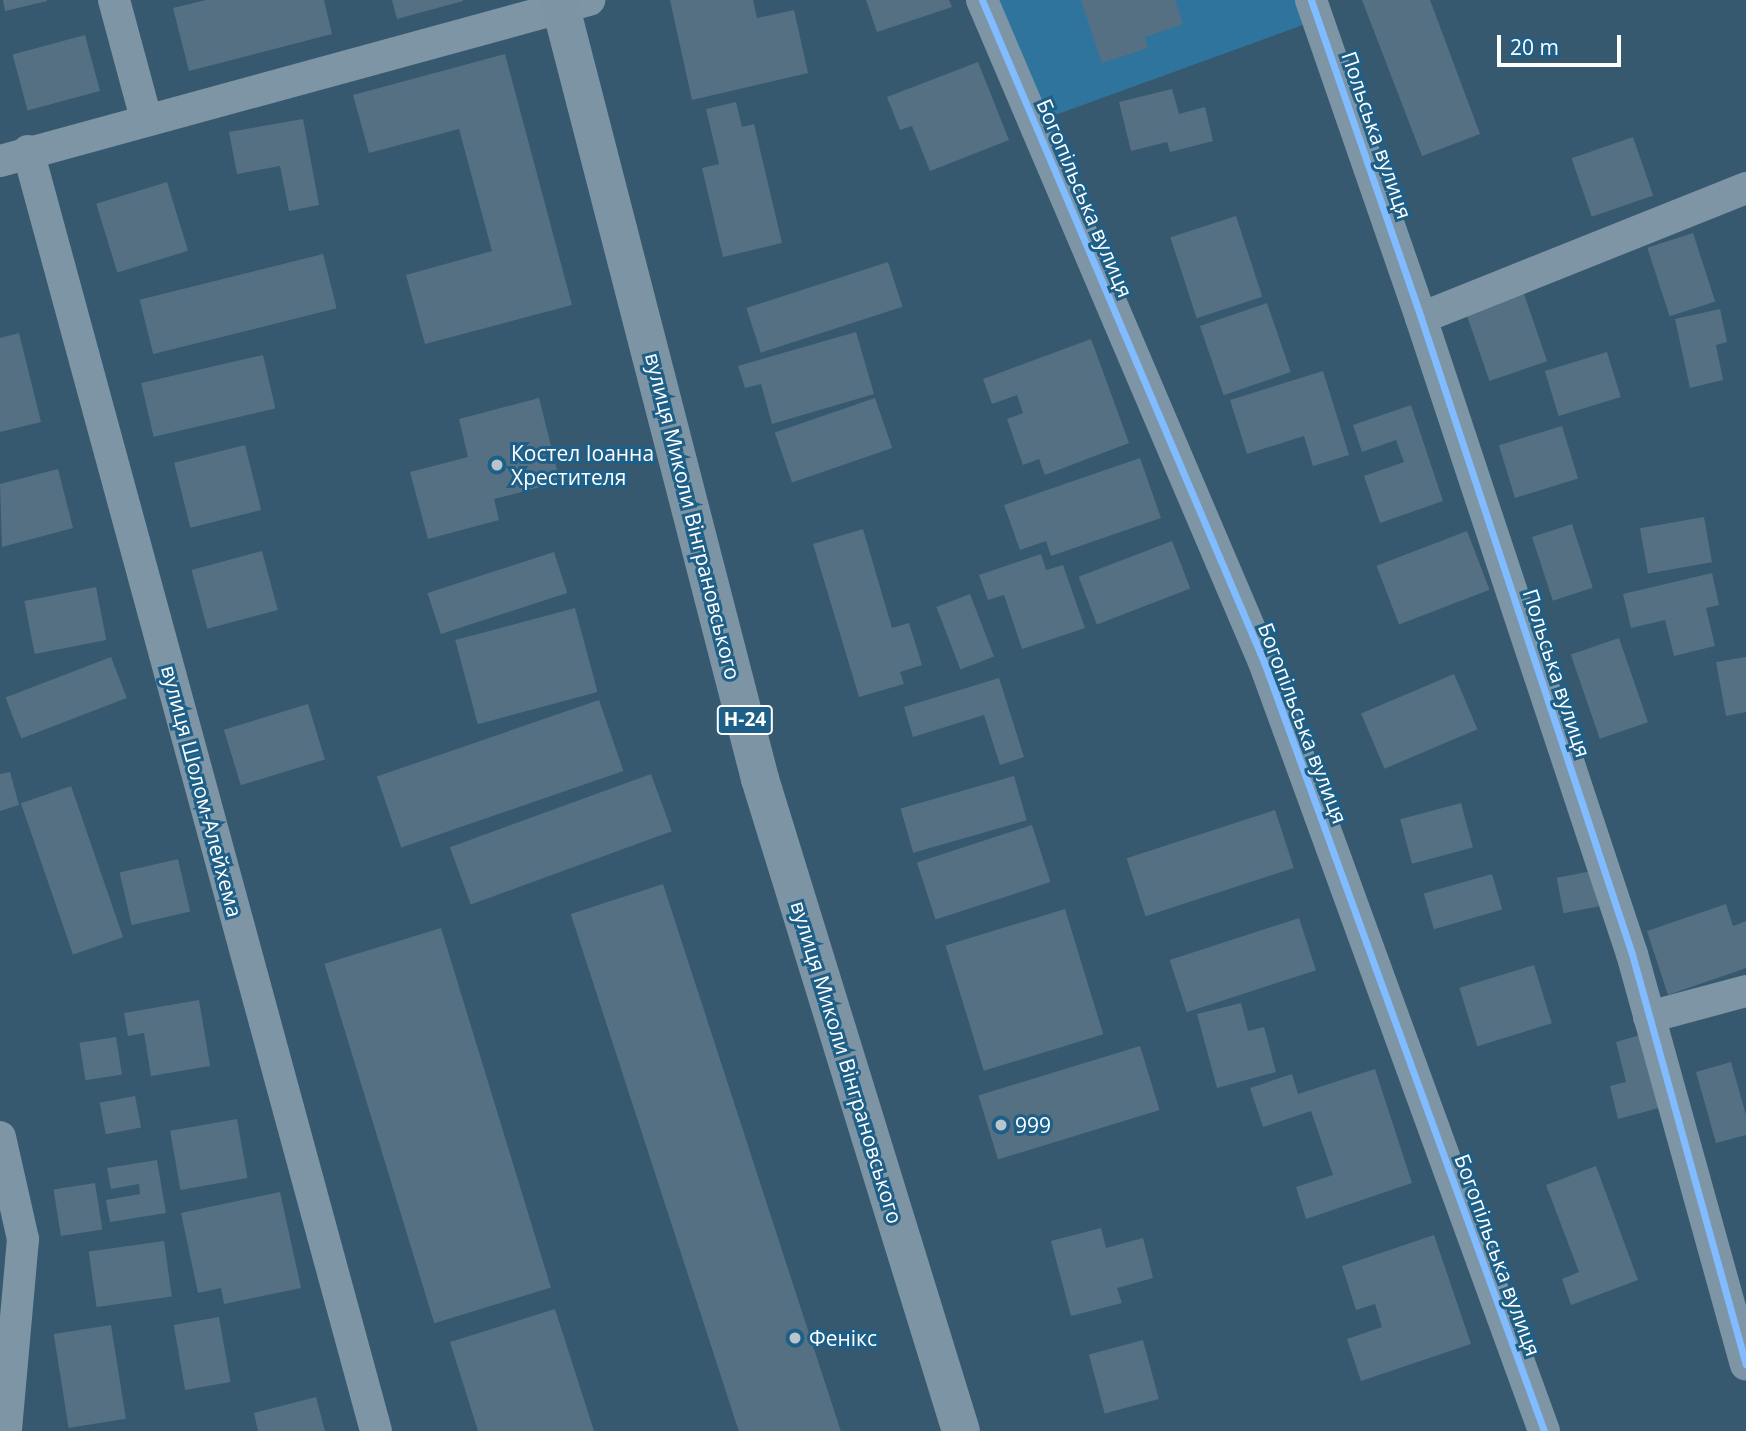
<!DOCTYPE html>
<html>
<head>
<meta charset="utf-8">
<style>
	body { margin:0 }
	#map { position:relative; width:1746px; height:1431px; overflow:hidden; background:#365970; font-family:"Open Sans",sans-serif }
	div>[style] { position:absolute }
	.green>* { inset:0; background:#2f749d }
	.building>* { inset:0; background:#547082; transform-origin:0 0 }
	.minor>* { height:32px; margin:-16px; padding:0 16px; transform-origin:16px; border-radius:16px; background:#7d95a5 }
	.primary>* { height:38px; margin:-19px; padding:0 19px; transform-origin:19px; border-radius:19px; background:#7c94a3 }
	.cycleway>* { height:7px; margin:-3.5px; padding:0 3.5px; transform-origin:3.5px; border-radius:3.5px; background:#80bcff }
	.dots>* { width:19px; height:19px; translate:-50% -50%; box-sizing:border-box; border:4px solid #1e5f88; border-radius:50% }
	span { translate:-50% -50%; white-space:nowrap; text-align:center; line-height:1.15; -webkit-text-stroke:6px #1e5f88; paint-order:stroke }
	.shield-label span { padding:2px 5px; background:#1e5f88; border:2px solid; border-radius:5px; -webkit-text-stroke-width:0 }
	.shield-label { font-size:19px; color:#fff; font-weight:700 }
	.street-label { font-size:21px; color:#fff }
	.poi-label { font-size:21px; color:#fff }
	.left { translate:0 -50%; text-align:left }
	.scale { position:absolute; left:1497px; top:35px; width:124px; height:32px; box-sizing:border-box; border:4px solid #fff; border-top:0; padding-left:9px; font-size:21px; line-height:24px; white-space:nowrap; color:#fff; -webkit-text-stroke:5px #1e5f88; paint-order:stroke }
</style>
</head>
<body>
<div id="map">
	<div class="green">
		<i style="clip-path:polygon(997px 0,1300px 0,1311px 22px,1047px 118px)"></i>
	</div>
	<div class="building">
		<i style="clip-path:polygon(3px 0,47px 0,47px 1px,5px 11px)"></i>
		<i style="clip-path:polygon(206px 0,324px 0,332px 34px,189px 71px,173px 8px)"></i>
		<i style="clip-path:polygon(392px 0,463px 0,463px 1px,397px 19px)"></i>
		<i style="clip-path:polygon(670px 0,753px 0,757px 18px,794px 10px,808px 73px,692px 100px)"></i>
		<i style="clip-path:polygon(866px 0,949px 0,952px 7px,877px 32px)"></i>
		<i style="clip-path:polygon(1081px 0,1175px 0,1183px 24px,1145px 37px,1148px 48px,1102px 63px)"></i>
		<i style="clip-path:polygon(1362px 0,1430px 0,1480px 134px,1422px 156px)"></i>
		<i style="left:85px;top:35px;width:58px;height:75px;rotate:75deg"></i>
		<i style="clip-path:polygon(505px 54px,572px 305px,425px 344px,406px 275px,492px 251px,459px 129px,369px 153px,353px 95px)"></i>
		<i style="clip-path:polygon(978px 62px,1009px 140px,930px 171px,912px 126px,900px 130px,887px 97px)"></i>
		<i style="clip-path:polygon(1172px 89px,1179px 114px,1205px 107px,1213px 141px,1170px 152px,1167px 142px,1131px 151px,1119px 102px)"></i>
		<i style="clip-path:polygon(736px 102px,742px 127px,754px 124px,782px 243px,723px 257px,702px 168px,719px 164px,706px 109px)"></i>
		<i style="clip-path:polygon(303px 119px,319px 205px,289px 211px,280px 166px,237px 174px,229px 132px)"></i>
		<i style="left:1633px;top:137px;width:62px;height:65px;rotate:71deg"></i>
		<i style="left:167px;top:182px;width:72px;height:74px;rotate:73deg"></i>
		<i style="left:1236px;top:216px;width:85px;height:69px;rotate:72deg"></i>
		<i style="left:1693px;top:233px;width:72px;height:48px;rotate:72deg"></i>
		<i style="left:323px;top:254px;width:56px;height:189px;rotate:76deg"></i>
		<i style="left:888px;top:262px;width:47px;height:149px;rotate:72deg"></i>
		<i style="left:1524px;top:294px;width:71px;height:61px;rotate:71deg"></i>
		<i style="left:1267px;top:303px;width:73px;height:71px;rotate:71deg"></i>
		<i style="clip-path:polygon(1720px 309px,1727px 342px,1716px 345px,1723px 380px,1690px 388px,1675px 319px)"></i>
		<i style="clip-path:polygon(856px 332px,874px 394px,772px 424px,761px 384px,745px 388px,738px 366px)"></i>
		<i style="clip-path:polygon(19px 333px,41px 422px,0 432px,0 338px)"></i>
		<i style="clip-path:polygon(1091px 339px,1129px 443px,1045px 475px,1039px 459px,1023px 465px,1007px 419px,1023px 413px,1017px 395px,992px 404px,983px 379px)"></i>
		<i style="left:1607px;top:352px;width:47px;height:65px;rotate:73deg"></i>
		<i style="left:263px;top:355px;width:55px;height:125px;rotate:77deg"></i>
		<i style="clip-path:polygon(1323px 371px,1349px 455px,1313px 466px,1304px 436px,1247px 454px,1230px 400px)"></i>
		<i style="clip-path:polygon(539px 398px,560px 482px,494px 499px,499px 520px,428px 539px,410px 472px,468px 457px,459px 419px)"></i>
		<i style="left:875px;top:398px;width:53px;height:106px;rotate:71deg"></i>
		<i style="clip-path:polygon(1411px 405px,1443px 501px,1380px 523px,1364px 476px,1404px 462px,1396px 440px,1362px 452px,1353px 425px)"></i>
		<i style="left:1562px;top:426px;width:55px;height:66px;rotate:73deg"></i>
		<i style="left:245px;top:445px;width:67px;height:73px;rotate:76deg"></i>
		<i style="clip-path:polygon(1140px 458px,1161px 518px,1051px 556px,1046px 541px,1020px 550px,1004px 505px)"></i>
		<i style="clip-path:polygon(58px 469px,73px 528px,2px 547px,0 484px)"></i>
		<i style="left:1704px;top:517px;width:46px;height:65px;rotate:80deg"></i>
		<i style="left:1572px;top:524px;width:67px;height:42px;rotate:72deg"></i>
		<i style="clip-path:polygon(863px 529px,892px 628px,909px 623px,922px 665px,900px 672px,904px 684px,859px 697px,813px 544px)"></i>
		<i style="left:1467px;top:531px;width:63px;height:97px;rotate:69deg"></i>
		<i style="left:1172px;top:541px;width:51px;height:100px;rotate:69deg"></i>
		<i style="left:262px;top:551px;width:61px;height:73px;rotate:75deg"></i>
		<i style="left:554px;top:552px;width:43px;height:133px;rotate:72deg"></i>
		<i style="clip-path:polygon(1041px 554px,1046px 570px,1063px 565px,1085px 628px,1022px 649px,1004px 595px,988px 600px,979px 575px)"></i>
		<i style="clip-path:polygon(1712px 573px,1719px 605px,1706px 608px,1715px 646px,1674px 656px,1665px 620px,1631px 628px,1623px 594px)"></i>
		<i style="left:96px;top:587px;width:54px;height:73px;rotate:79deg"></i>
		<i style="left:970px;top:594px;width:67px;height:36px;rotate:69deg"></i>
		<i style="left:575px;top:608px;width:87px;height:124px;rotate:75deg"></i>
		<i style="left:1619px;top:638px;width:89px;height:51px;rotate:71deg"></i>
		<i style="left:111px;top:657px;width:44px;height:113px;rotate:69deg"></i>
		<i style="clip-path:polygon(1746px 657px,1746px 712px,1726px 716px,1716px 662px)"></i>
		<i style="left:1454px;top:674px;width:60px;height:101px;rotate:67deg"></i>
		<i style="clip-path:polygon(999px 678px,1024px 757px,1000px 765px,984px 715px,913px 737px,904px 707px)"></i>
		<i style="left:599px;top:700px;width:75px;height:235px;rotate:71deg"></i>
		<i style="left:308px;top:704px;width:58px;height:88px;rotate:73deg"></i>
		<i style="clip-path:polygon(10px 772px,19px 805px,0 811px,0 774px)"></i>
		<i style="left:651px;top:774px;width:61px;height:214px;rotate:70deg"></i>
		<i style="left:1014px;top:776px;width:46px;height:118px;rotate:74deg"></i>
		<i style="left:71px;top:786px;width:160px;height:53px;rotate:71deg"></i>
		<i style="left:1461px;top:803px;width:46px;height:63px;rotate:75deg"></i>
		<i style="left:1275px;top:810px;width:61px;height:156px;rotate:72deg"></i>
		<i style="left:1032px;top:825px;width:60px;height:121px;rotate:72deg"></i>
		<i style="left:178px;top:859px;width:54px;height:60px;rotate:77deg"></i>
		<i style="left:1592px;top:871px;width:36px;height:36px;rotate:79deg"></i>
		<i style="left:1492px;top:874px;width:37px;height:71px;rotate:74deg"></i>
		<i style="left:663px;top:884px;width:575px;height:97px;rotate:72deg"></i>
		<i style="clip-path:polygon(1726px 904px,1733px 926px,1746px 921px,1746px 968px,1668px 995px,1647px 931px)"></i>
		<i style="left:1065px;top:909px;width:131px;height:125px;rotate:73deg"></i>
		<i style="left:1299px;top:918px;width:55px;height:136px;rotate:72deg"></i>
		<i style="left:441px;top:928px;width:376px;height:122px;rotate:73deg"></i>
		<i style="left:1534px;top:965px;width:61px;height:78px;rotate:73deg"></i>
		<i style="clip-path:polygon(199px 1000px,210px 1066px,151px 1076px,144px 1033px,128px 1036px,124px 1013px)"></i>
		<i style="clip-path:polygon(1241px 1003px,1248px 1031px,1264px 1027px,1276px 1072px,1217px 1088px,1197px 1014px)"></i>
		<i style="clip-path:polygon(1640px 1035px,1659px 1108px,1618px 1119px,1610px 1086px,1626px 1082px,1616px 1042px)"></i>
		<i style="left:116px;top:1037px;width:38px;height:37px;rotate:81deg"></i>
		<i style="left:1140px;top:1046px;width:67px;height:169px;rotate:73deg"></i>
		<i style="clip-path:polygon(1731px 1062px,1746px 1115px,1746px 1135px,1716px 1143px,1696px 1072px)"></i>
		<i style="clip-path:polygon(1375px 1069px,1412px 1183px,1306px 1219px,1296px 1187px,1333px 1175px,1311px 1111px,1263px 1127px,1250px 1088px,1292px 1074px,1298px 1094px)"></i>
		<i style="left:135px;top:1096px;width:32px;height:36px;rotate:79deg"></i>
		<i style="left:237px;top:1119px;width:60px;height:68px;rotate:80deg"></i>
		<i style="clip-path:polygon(157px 1160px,166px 1213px,110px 1222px,106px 1200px,140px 1194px,139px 1184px,111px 1189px,107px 1168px)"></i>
		<i style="clip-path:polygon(1596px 1166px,1638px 1280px,1571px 1305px,1562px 1279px,1579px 1272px,1546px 1185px)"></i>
		<i style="left:95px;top:1183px;width:47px;height:42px;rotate:81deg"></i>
		<i style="clip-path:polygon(280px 1192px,301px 1288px,224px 1304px,221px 1288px,198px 1293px,181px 1213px)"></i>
		<i style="clip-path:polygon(1101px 1228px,1106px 1248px,1143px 1238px,1153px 1278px,1117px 1288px,1122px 1303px,1071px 1316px,1051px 1241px)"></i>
		<i style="clip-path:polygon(1434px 1235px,1471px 1344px,1361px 1381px,1347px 1339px,1382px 1327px,1375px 1304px,1356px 1310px,1342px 1266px)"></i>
		<i style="left:164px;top:1241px;width:56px;height:76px;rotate:82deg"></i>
		<i style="clip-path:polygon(555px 1309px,594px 1431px,478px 1431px,450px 1342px)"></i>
		<i style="left:219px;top:1317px;width:66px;height:46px;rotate:80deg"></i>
		<i style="left:111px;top:1325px;width:95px;height:58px;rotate:81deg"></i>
		<i style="left:1143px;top:1340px;width:61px;height:56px;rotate:75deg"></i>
		<i style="clip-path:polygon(316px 1397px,325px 1431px,258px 1431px,254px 1413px)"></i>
	</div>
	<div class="minor">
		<i style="left:114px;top:0;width:123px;rotate:74.9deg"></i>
		<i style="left:982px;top:0;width:720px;rotate:66.93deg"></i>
		<i style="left:1264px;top:662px;width:818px;rotate:69.99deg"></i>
		<i style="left:1311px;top:0;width:336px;rotate:70.9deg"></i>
		<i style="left:1421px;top:318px;width:670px;rotate:71.65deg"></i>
		<i style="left:1632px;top:954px;width:426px;rotate:74.5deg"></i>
		<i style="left:28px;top:151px;width:1326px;rotate:74.79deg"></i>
		<i style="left:0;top:161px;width:611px;rotate:-15.29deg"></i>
		<i style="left:1421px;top:318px;width:350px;rotate:-21.8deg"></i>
		<i style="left:1649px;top:1017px;width:100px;rotate:-15deg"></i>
		<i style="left:0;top:1137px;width:105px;rotate:77.3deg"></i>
		<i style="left:23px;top:1239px;width:193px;rotate:95.1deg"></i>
	</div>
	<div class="primary">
		<i style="left:559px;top:0;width:805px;rotate:75.53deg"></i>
		<i style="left:760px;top:779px;width:682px;rotate:72.87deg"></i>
	</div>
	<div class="cycleway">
		<i style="left:982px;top:0;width:720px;rotate:66.93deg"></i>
		<i style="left:1264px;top:662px;width:818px;rotate:69.99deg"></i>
		<i style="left:1311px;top:0;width:336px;rotate:70.9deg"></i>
		<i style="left:1421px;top:318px;width:670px;rotate:71.65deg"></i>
		<i style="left:1632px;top:954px;width:426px;rotate:74.5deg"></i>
	</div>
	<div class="dots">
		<i style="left:497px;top:465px;background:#b9c5cd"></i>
		<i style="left:1001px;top:1125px;background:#b9c5cd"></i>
		<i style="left:795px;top:1338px;background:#b9c5cd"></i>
	</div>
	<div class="shield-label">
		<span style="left:745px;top:720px">Н-24</span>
	</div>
	<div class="street-label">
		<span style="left:1377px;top:135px;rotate:71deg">Польська вулиця</span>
		<span style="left:1085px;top:198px;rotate:67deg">Богопільська вулиця</span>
		<span style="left:693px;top:516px;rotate:76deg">вулиця Миколи Вінграновського</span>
		<span style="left:1557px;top:673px;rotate:72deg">Польська вулиця</span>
		<span style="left:1303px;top:723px;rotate:69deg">Богопільська вулиця</span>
		<span style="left:202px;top:791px;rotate:75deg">вулиця Шолом-Алейхема</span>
		<span style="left:847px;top:1062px;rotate:73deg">вулиця Миколи Вінграновського</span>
		<span style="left:1498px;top:1255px;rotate:70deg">Богопільська вулиця</span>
	</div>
	<div class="poi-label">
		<span class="left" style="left:511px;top:465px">Костел Іоанна<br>Хрестителя</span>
		<span class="left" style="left:1015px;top:1125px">999</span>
		<span class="left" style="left:809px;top:1338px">Фенікс</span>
	</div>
	<div class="scale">20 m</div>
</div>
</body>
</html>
